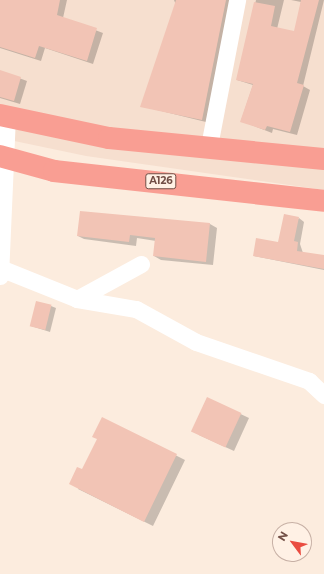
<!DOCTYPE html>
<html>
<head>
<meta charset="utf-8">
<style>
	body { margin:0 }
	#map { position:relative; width:324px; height:574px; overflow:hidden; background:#fcecde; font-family:Montserrat,sans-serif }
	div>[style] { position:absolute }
	.residential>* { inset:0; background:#f6dfcf }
	.shadow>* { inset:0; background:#0003 }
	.building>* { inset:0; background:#f2c4b5; transform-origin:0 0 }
	.street>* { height:17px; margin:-8.5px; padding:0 8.5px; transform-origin:8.5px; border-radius:8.5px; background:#fff }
	.highway>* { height:22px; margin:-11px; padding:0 11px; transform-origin:11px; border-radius:11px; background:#f99e93 }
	span { translate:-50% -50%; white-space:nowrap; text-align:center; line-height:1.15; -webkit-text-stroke:4px #fff1e5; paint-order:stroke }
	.shield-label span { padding:1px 3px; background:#fff1e5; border:1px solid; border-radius:3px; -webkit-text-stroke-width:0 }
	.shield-label { font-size:10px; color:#724f46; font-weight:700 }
	.north { position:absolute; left:272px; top:522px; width:40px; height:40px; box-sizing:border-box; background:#fff1e5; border:1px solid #c7b0a5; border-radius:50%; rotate:302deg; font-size:11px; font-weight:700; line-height:16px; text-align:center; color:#724f46 }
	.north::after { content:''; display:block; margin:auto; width:14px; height:18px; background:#ea4c40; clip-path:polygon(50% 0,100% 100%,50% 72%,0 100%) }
</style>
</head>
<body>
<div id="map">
	<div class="residential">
		<i style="clip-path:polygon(0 0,324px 0,324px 190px,86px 156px,0 138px)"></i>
	</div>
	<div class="shadow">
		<i style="clip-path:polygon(0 0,67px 0,63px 18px,103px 33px,93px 64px,45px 48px,41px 61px,0 48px)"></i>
		<i style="clip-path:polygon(174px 0,232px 0,206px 122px,141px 106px,176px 5px)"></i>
		<i style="clip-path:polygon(256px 0,284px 0,277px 29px,295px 32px,301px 2px,291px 0,324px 0,303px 86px,310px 90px,297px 135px,273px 129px,272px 133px,241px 121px,253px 85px,237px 80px)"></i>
		<i style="clip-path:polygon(0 71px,27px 81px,20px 104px,0 98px)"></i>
		<i style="clip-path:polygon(81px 212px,210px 224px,217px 228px,213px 265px,161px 260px,154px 256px,156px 241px,137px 238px,136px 246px,84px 239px,78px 236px)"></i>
		<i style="clip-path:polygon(299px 218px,304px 222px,300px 244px,303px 253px,324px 256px,324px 270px,254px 256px,279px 244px)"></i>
		<i style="clip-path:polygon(51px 306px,56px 308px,50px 332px,31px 326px)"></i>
		<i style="clip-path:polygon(207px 398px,249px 418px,234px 451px,199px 435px)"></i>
		<i style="clip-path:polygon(102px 418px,185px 460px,153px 526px,78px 489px,98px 439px)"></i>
	</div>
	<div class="building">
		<i style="clip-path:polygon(0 0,60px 0,57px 15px,97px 28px,87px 61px,39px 46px,35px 58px,0 47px)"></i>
		<i style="clip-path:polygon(176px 0,226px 0,202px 120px,140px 107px)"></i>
		<i style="clip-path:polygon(301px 0,319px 0,297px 83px,304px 85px,290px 132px,267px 126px,265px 130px,240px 122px,253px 84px,236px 80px,254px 2px,275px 6px,271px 26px,294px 31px)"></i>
		<i style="clip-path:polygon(0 70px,21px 77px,14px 101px,0 97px)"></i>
		<i style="clip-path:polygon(80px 211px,210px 223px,206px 262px,153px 256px,155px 238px,130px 235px,129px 242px,77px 236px)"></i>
		<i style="clip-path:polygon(284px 214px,299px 217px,294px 241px,298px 242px,297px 251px,324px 255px,324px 269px,253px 256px,256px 238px,278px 242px)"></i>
		<i style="left:36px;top:301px;width:16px;height:26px;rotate:14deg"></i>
		<i style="left:207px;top:397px;width:38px;height:38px;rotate:25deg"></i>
		<i style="clip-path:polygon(102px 417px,177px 454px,144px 522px,69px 484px,77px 467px,82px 469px,97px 439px,92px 437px)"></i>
	</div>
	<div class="street">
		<i style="left:209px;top:146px;width:149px;rotate:-79.1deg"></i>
		<i style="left:141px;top:264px;width:73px;rotate:151.3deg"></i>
		<i style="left:77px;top:299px;width:60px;rotate:9.6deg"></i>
		<i style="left:136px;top:309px;width:68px;rotate:28.8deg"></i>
		<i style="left:196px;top:342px;width:120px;rotate:19deg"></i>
		<i style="left:309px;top:381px;width:21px;rotate:43deg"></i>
		<i style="left:0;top:268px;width:83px;rotate:21.9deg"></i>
		<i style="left:0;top:276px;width:161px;rotate:-87.5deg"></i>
	</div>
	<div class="highway">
		<i style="left:0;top:115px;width:111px;rotate:11.9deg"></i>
		<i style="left:109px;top:138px;width:216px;rotate:5.6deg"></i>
		<i style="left:0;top:156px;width:56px;rotate:15.5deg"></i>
		<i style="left:54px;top:171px;width:272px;rotate:6.3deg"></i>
	</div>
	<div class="shield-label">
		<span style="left:161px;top:181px">A126</span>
	</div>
	<div class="north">N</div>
</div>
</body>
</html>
